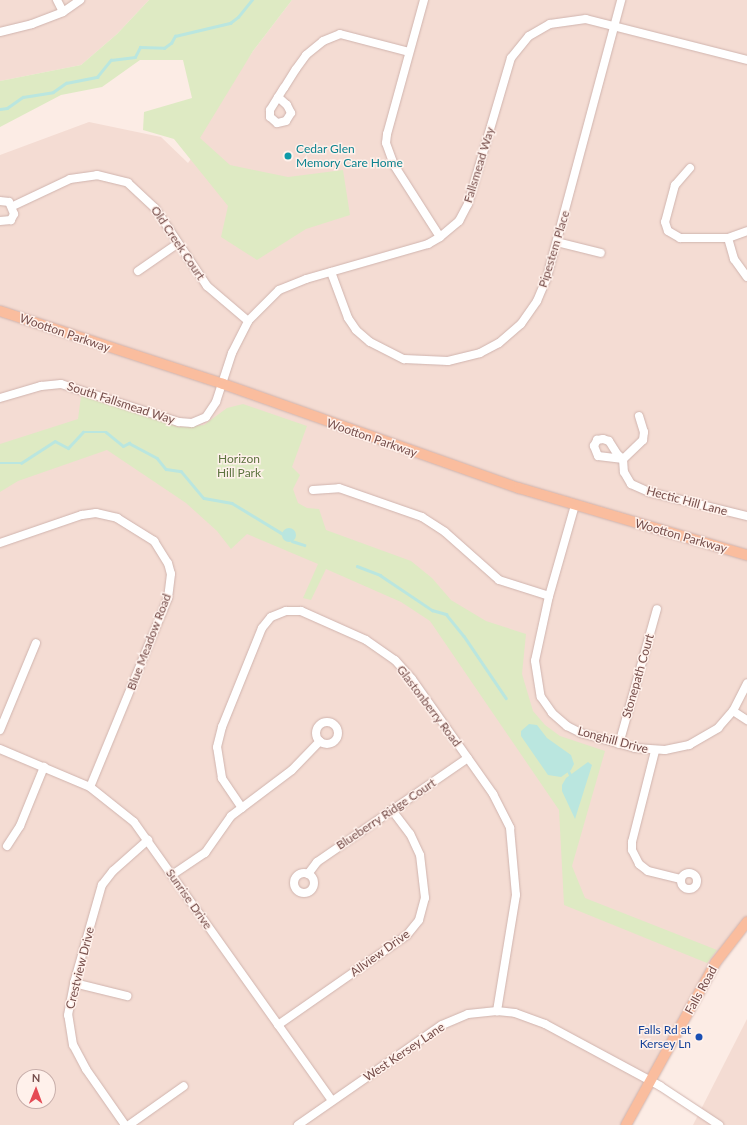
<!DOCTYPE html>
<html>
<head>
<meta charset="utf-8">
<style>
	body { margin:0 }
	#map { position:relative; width:747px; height:1125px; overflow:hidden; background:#fcece5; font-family:Lato,sans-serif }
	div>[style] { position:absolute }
	.residential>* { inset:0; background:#f4dcd3 }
	.green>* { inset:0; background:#deeac3 }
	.water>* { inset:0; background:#bae6df }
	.round { border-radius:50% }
	.stream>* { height:2.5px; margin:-1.25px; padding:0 1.25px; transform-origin:1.25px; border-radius:1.25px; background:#bae6df }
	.roads { filter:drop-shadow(0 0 1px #d0b4ae) drop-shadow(0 0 1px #d0b4ae) }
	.minor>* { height:8px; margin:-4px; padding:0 4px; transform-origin:4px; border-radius:4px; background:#fff }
	.minor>.ring { margin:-4px; padding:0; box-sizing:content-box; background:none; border:8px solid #fff; border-radius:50% }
	.major>* { height:10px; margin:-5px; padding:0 5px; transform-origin:5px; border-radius:5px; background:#fabd9e }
	.dots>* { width:11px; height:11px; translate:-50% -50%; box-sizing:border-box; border:2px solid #fff1eb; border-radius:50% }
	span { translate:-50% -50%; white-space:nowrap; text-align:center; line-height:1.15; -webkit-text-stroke:3px #fff1eb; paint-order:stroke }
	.culture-label { font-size:12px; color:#0d838f }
	.left { translate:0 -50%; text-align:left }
	.street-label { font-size:12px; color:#754d4a }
	.park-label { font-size:12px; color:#5e7440 }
	.transit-label { font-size:12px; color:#164399 }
	.right { translate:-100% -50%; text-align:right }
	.north { position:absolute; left:16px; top:1069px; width:40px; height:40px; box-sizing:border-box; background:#fff1eb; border:1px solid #c8afab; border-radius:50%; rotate:1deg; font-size:11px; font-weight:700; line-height:16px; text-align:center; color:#754d4a }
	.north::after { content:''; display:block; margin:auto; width:14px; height:18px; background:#e54b55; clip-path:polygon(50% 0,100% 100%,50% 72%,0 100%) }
</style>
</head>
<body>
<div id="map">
	<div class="residential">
		<i style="clip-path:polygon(0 0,149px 0,117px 34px,81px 65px,0 81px)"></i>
		<i style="clip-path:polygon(evenodd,292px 0,747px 0,747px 922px,733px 937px,626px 1125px,0 1125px,0 155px,89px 122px,161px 137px,188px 163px,199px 148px,196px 137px,253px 51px,292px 0,24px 1077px,48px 1077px,48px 1101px,24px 1101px,24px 1077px)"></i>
		<i style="clip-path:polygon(747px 1019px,747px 1125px,693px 1125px)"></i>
	</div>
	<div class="green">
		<i style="clip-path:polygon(149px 0,292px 0,253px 51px,200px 138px,230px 165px,288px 177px,343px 170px,350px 215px,306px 229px,257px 260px,221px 237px,228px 206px,174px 139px,143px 130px,144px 112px,192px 98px,183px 60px,140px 60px,102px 87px,61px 95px,0 127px,0 81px,81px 65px,117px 34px)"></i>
		<i style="clip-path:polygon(81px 396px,179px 427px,204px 425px,227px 408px,243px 404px,307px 426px,292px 467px,300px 475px,293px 489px,298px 503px,307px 508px,319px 509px,326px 530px,411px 561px,432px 578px,451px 600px,486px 621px,526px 634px,522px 674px,533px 711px,545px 725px,560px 736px,605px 751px,572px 866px,585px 898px,717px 950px,707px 963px,564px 905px,559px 810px,430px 621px,401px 602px,326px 569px,311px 600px,303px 598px,318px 564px,247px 534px,231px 549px,217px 531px,186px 503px,107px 450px,18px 481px,0 492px,0 444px,78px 419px)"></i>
	</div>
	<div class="water">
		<i class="round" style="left:282px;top:528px;width:14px;height:14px"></i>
		<i style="clip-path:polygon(529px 724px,537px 725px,547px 738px,571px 755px,574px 764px,571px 770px,561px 777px,548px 775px,521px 736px,521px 731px)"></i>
		<i style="clip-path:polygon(588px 762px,592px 765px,575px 819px,562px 791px,562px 785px,566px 778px)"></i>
	</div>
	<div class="stream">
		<i style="left:0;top:109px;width:7px;rotate:-8deg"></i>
		<i style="left:7px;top:108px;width:19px;rotate:-35deg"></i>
		<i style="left:23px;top:97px;width:30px;rotate:-9deg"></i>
		<i style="left:53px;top:92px;width:16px;rotate:-35deg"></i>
		<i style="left:66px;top:83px;width:32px;rotate:-11deg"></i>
		<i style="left:97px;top:77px;width:22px;rotate:-51deg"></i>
		<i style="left:111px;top:60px;width:24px;rotate:-7deg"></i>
		<i style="left:135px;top:57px;width:11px;rotate:-63deg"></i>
		<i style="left:140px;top:47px;width:24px;rotate:2deg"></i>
		<i style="left:164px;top:48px;width:9px;rotate:-36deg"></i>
		<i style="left:171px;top:43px;width:8px;rotate:-60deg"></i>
		<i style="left:175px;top:36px;width:57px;rotate:-13.3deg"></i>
		<i style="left:230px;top:23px;width:10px;rotate:-37deg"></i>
		<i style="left:238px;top:17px;width:22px;rotate:-51deg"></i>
		<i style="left:0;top:463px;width:21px"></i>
		<i style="left:21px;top:463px;width:40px;rotate:-32.9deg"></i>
		<i style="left:55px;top:441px;width:15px;rotate:28deg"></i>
		<i style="left:68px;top:448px;width:22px;rotate:-47deg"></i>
		<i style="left:83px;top:432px;width:23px"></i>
		<i style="left:106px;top:432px;width:22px;rotate:39deg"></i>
		<i style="left:123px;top:446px;width:7px;rotate:-27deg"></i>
		<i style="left:129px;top:443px;width:32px;rotate:28deg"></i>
		<i style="left:157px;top:458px;width:14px;rotate:51deg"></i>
		<i style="left:166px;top:469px;width:15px;rotate:8deg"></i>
		<i style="left:181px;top:471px;width:35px;rotate:50deg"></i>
		<i style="left:204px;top:498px;width:28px;rotate:10deg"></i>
		<i style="left:232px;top:503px;width:60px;rotate:31.3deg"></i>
		<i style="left:292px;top:541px;width:13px;rotate:18deg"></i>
		<i style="left:357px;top:566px;width:25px;rotate:21deg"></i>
		<i style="left:380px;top:575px;width:63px;rotate:33.9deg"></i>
		<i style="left:432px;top:610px;width:15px;rotate:16deg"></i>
		<i style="left:446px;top:614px;width:28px;rotate:51deg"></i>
		<i style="left:464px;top:636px;width:75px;rotate:55.9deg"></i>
		<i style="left:569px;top:772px;width:2px;rotate:63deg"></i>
	</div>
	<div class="roads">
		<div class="minor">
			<i style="left:57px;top:0;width:13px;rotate:63deg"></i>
			<i style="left:424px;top:0;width:139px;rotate:105.4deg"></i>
			<i style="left:387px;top:134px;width:9px;rotate:96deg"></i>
			<i style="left:386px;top:143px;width:23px;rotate:70deg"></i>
			<i style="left:394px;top:165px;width:85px;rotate:57.4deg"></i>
			<i style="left:0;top:32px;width:33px;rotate:-14deg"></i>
			<i style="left:32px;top:24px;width:33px;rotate:-21deg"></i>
			<i style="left:63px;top:12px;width:21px;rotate:-35deg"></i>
			<i style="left:278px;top:97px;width:12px;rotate:42deg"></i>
			<i style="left:287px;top:105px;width:9px;rotate:63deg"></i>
			<i style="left:291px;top:113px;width:9px;rotate:122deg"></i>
			<i style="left:286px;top:121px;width:9px;rotate:167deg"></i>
			<i style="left:277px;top:123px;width:9px;rotate:-139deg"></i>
			<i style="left:270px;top:117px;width:7px;rotate:-90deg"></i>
			<i style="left:270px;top:110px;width:26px;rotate:-58deg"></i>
			<i style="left:284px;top:88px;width:22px;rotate:-58deg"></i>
			<i style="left:296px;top:69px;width:17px;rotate:-54deg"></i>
			<i style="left:306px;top:55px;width:22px;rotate:-39deg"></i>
			<i style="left:323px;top:41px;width:18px;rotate:-22deg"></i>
			<i style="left:340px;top:34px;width:71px;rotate:14.6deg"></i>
			<i style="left:690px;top:168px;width:23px;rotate:131deg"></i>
			<i style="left:675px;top:185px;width:38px;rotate:105deg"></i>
			<i style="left:665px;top:222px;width:9px;rotate:72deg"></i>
			<i style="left:668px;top:231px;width:14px;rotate:30deg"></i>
			<i style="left:680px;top:238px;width:48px"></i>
			<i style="left:728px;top:238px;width:20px;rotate:-20deg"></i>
			<i style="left:0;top:201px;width:9px;rotate:6deg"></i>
			<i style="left:9px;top:202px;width:13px;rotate:67deg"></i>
			<i style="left:14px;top:214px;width:7px;rotate:117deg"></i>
			<i style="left:11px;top:220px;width:11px;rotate:175deg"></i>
			<i style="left:13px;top:206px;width:63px;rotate:-25.3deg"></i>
			<i style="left:70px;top:179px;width:27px;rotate:-8deg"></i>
			<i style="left:97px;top:175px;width:32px;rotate:14deg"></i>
			<i style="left:128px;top:183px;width:37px;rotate:43deg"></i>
			<i style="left:155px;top:208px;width:94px;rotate:56.3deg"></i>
			<i style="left:207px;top:286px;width:54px;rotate:40.5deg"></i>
			<i style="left:728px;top:238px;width:22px;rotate:74deg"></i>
			<i style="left:734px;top:259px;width:22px;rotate:54deg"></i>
			<i style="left:557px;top:242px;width:45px;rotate:14deg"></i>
			<i style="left:138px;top:271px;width:47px;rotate:-34.7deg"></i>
			<i style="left:331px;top:272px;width:49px;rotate:69.7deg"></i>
			<i style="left:348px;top:318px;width:14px;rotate:56deg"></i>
			<i style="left:356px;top:330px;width:18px;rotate:41deg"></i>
			<i style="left:370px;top:342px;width:38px;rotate:27deg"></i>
			<i style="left:404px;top:359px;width:44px;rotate:2.6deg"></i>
			<i style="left:448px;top:361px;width:33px;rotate:-14deg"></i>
			<i style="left:480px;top:353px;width:21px;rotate:-28deg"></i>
			<i style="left:499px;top:343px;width:29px;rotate:-41deg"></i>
			<i style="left:521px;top:324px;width:28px;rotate:-55deg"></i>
			<i style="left:537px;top:301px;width:26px;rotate:-67deg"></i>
			<i style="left:547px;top:277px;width:287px;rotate:-75deg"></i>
			<i style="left:0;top:398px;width:43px;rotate:-16.3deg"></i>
			<i style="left:41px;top:386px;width:20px;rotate:-6deg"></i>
			<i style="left:61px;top:384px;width:124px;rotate:17.9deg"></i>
			<i style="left:179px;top:422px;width:13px;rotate:4deg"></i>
			<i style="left:192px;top:423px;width:15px;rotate:-23deg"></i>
			<i style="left:206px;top:417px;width:18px;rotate:-56deg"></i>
			<i style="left:216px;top:402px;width:52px;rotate:-71.9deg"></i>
			<i style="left:232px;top:353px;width:36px;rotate:-63deg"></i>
			<i style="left:248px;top:321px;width:44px;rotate:-45deg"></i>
			<i style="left:279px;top:290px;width:29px;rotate:-22deg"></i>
			<i style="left:306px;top:279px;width:127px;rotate:-16deg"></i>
			<i style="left:428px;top:244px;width:14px;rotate:-30deg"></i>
			<i style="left:440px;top:237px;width:25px;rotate:-40deg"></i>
			<i style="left:459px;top:221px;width:19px;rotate:-62deg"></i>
			<i style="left:468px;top:204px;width:152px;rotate:-73.6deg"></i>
			<i style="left:511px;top:58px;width:28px;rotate:-51deg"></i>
			<i style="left:529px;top:36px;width:24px;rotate:-30deg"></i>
			<i style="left:550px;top:24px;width:36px;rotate:-8deg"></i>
			<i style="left:586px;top:19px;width:166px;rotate:14.3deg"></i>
			<i style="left:639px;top:416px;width:17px;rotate:73deg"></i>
			<i style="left:644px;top:432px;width:8px;rotate:97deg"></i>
			<i style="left:643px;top:440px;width:28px;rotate:136deg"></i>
			<i style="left:623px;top:459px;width:13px;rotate:86deg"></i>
			<i style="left:624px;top:472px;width:14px;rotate:60deg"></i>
			<i style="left:631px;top:484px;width:20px;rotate:24deg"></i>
			<i style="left:649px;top:492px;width:101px;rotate:13.8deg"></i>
			<i style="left:603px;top:439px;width:6px;rotate:18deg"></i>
			<i style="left:609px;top:441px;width:15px;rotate:58deg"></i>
			<i style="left:617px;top:454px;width:8px;rotate:40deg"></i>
			<i style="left:623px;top:459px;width:25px;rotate:-173deg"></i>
			<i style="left:598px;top:456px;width:11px;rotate:-112deg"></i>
			<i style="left:594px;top:446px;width:7px;rotate:-63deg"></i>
			<i style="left:597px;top:440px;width:6px;rotate:-9deg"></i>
			<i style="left:313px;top:490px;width:26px;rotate:-4deg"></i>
			<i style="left:339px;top:488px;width:88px;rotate:19.3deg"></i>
			<i style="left:422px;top:517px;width:27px;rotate:33deg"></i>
			<i style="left:445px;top:532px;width:72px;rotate:41.6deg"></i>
			<i style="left:499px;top:580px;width:52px;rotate:17.7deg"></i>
			<i style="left:575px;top:505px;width:95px;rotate:105.9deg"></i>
			<i style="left:549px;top:596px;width:66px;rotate:102.2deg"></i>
			<i style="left:535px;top:661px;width:36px;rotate:81deg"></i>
			<i style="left:541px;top:697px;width:19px;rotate:55deg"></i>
			<i style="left:552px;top:713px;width:20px;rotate:41deg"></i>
			<i style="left:567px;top:726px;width:16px;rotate:27deg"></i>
			<i style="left:581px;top:733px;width:56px;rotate:15.5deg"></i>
			<i style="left:635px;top:748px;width:30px;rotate:4deg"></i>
			<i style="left:665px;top:750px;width:25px;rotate:-12deg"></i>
			<i style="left:689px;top:745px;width:34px;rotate:-30deg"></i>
			<i style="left:718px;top:728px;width:23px;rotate:-49deg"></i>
			<i style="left:733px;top:711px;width:31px;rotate:-63deg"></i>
			<i style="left:0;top:543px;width:87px;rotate:-18.9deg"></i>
			<i style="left:82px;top:515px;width:14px;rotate:-8deg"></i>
			<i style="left:96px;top:513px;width:22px;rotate:13deg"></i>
			<i style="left:117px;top:518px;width:44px;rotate:31.9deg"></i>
			<i style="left:154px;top:541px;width:26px;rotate:58deg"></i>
			<i style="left:168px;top:563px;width:11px;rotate:75deg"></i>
			<i style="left:171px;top:574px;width:24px;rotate:97deg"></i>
			<i style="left:168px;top:598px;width:204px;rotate:112.4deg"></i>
			<i style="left:733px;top:711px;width:17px;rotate:33deg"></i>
			<i class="ring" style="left:316px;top:722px;width:14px;height:14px"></i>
			<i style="left:0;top:730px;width:94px;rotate:-67.5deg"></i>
			<i style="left:619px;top:744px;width:140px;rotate:-74.3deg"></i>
			<i style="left:0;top:749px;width:98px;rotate:22.9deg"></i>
			<i style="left:90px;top:787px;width:56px;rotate:38.5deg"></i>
			<i style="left:134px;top:822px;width:342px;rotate:54.6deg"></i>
			<i style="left:655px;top:751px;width:94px;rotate:104.2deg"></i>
			<i style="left:632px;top:842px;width:8px;rotate:90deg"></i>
			<i style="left:632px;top:850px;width:16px;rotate:63deg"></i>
			<i style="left:639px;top:864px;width:11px;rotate:38deg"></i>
			<i style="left:648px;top:871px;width:34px;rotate:14deg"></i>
			<i style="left:242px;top:808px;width:36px;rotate:-124deg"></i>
			<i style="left:222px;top:778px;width:31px;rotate:-99deg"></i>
			<i style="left:217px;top:747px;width:21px;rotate:-76deg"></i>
			<i style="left:222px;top:727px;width:107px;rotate:-68deg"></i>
			<i style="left:262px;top:628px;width:14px;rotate:-51deg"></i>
			<i style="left:271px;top:617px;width:16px;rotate:-22deg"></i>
			<i style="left:286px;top:611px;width:15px"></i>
			<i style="left:301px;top:611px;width:71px;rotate:24deg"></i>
			<i style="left:366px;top:640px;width:35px;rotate:35deg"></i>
			<i style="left:395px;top:660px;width:25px;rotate:48deg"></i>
			<i style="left:412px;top:679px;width:141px;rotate:54.8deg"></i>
			<i style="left:493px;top:794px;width:38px;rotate:63deg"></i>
			<i style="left:510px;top:828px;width:67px;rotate:84.9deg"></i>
			<i style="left:516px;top:895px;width:118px;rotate:99.3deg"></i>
			<i style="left:7px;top:846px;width:24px;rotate:-57deg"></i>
			<i style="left:20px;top:826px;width:64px;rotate:-67.9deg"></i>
			<i class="ring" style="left:681px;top:873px;width:8px;height:8px"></i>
			<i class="ring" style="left:294px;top:873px;width:12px;height:12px"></i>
			<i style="left:308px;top:874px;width:15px;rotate:-53deg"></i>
			<i style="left:317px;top:862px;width:183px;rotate:-34.6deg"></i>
			<i style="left:172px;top:875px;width:40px;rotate:-34deg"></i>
			<i style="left:205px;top:853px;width:45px;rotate:-54.9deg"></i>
			<i style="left:231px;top:816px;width:76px;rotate:-37deg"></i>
			<i style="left:292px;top:770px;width:40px;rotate:-46deg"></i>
			<i style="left:74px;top:983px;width:55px;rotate:13.8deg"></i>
			<i style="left:278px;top:1025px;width:157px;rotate:-34.9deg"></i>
			<i style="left:407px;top:935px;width:19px;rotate:-51deg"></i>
			<i style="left:419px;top:920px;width:23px;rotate:-75deg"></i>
			<i style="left:425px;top:898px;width:43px;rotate:-96.6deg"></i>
			<i style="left:420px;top:855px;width:23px;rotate:-115deg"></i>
			<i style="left:410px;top:834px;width:30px;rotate:-127deg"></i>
			<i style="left:125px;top:1125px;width:68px;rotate:-124.9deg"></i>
			<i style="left:86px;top:1069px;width:27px;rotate:-118deg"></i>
			<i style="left:73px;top:1045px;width:30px;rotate:-99deg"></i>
			<i style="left:68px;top:1015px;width:33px;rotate:-79deg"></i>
			<i style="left:74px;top:983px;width:102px;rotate:-74.1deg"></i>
			<i style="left:102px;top:885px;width:18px;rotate:-52deg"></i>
			<i style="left:113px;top:871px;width:47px;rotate:-41.5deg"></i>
			<i style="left:129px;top:1125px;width:67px;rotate:-35.3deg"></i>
			<i style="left:298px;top:1125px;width:175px;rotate:-34.8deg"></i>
			<i style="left:442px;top:1025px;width:28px;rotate:-23deg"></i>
			<i style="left:468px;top:1014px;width:29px;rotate:-6deg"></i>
			<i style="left:497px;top:1011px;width:18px;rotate:6deg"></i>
			<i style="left:515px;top:1013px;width:32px;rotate:20deg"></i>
			<i style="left:545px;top:1024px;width:131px;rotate:28.3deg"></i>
			<i style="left:660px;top:1086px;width:71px;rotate:33.5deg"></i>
		</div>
		<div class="major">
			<i style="left:0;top:311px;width:235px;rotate:18.1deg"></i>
			<i style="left:223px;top:384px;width:314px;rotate:19.4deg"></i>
			<i style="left:519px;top:488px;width:238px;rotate:16.4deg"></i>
			<i style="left:626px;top:1125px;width:186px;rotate:-61.1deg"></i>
			<i style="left:716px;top:962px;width:51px;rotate:-52.2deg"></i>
		</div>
	</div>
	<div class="dots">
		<i style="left:288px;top:156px;background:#0f9aa8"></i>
		<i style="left:699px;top:1037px;background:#1a4fb4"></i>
	</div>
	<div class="culture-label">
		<span class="left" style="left:296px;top:156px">Cedar Glen<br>Memory Care Home</span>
	</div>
	<div class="street-label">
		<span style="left:479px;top:165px;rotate:-73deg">Fallsmead Way</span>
		<span style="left:178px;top:243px;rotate:56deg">Old Creek Court</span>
		<span style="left:554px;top:249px;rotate:-73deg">Pipestem Place</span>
		<span style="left:65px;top:333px;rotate:19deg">Wootton Parkway</span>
		<span style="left:121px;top:403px;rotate:18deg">South Fallsmead Way</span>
		<span style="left:372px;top:438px;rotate:19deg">Wootton Parkway</span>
		<span style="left:687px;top:501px;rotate:15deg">Hectic Hill Lane</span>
		<span style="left:681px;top:536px;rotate:16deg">Wootton Parkway</span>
		<span style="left:149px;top:642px;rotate:-69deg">Blue Meadow Road</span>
		<span style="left:638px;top:676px;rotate:-74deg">Stonepath Court</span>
		<span style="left:429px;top:706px;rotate:53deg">Glastonberry Road</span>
		<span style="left:613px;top:740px;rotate:15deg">Longhill Drive</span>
		<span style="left:386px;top:814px;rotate:-34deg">Blueberry Ridge Court</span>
		<span style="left:189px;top:899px;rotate:55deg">Sunrise Drive</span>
		<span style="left:380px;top:953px;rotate:-36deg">Allview Drive</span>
		<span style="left:80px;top:968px;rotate:-76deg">Crestview Drive</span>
		<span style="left:701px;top:990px;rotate:-61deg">Falls Road</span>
		<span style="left:404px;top:1052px;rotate:-34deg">West Kersey Lane</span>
	</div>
	<div class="park-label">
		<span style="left:239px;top:466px">Horizon<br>Hill Park</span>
	</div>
	<div class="transit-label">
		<span class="right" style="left:691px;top:1037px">Falls Rd at<br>Kersey Ln</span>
	</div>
	<div class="north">N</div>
</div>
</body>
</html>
